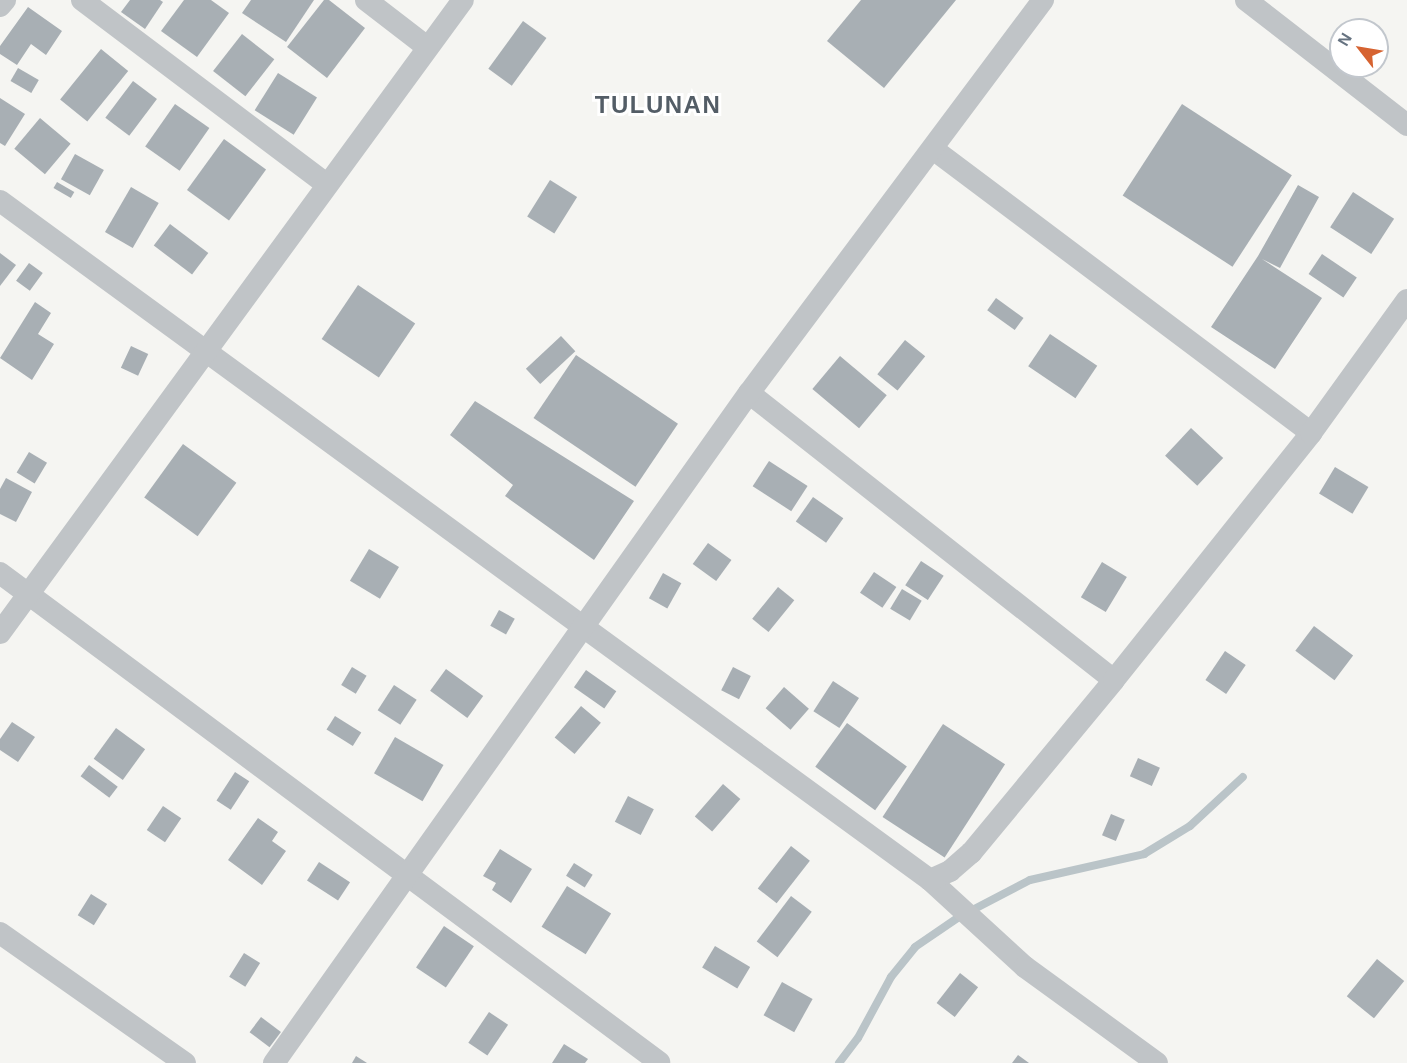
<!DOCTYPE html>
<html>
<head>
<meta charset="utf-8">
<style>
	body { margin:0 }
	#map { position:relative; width:1407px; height:1063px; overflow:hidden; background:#f5f5f2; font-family:Arial,sans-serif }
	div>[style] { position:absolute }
	.stream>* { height:8px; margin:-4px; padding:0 4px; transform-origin:4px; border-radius:4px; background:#bac4c8 }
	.building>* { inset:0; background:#a8afb4; transform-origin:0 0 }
	.street>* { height:22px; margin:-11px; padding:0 11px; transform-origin:11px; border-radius:11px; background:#c0c4c7 }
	span { translate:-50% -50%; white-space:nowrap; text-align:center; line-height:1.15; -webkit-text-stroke:6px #fff; paint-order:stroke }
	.district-label { font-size:24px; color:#535d66; font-weight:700; letter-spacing:1.5px }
	.north { position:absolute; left:1329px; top:18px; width:60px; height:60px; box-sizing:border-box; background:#fff; border:2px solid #c2c7cd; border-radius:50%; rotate:301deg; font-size:16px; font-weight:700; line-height:24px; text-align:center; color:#667381 }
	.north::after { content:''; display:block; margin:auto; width:21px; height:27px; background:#d66331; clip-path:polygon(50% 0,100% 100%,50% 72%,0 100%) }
</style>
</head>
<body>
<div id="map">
	<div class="stream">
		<i style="left:839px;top:1063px;width:31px;rotate:-53deg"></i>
		<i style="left:858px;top:1038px;width:69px;rotate:-61.6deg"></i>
		<i style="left:891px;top:977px;width:38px;rotate:-51deg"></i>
		<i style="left:915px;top:947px;width:53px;rotate:-34.3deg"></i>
		<i style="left:959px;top:917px;width:80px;rotate:-27.5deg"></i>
		<i style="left:1030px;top:880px;width:117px;rotate:-12.8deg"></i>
		<i style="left:1144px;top:854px;width:54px;rotate:-31.3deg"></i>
		<i style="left:1190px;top:826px;width:72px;rotate:-42.8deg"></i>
	</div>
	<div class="building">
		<i style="clip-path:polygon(130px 0,160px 0,163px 2px,145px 29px,121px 12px)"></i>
		<i style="clip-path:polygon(184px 0,211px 0,229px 13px,197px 57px,161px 31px)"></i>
		<i style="clip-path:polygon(251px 0,314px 0,286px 42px,242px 13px)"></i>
		<i style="clip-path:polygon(324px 0,329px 0,365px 28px,327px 78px,287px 47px)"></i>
		<i style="clip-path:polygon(861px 0,956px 0,884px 88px,827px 41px)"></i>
		<i style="clip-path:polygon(28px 7px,62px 31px,46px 55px,31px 44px,17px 65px,0 54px,0 46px)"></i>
		<i style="left:523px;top:21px;width:29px;height:59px;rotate:36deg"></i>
		<i style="left:242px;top:34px;width:41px;height:47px;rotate:38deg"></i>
		<i style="left:101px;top:49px;width:35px;height:65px;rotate:39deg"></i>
		<i style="left:18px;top:68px;width:24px;height:15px;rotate:30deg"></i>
		<i style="left:278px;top:73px;width:46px;height:44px;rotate:32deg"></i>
		<i style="left:133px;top:81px;width:30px;height:46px;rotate:37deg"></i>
		<i style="clip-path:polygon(0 98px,25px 114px,5px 146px,0 143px)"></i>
		<i style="left:175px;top:104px;width:42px;height:52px;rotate:35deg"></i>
		<i style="left:1182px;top:104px;width:131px;height:109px;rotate:33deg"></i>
		<i style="left:40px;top:118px;width:40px;height:40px;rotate:40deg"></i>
		<i style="left:224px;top:139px;width:52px;height:63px;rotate:36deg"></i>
		<i style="left:75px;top:154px;width:33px;height:29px;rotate:29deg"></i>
		<i style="left:550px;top:180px;width:32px;height:43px;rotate:32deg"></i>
		<i style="left:57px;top:182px;width:20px;height:7px;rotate:30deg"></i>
		<i style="clip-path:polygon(1298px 185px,1319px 197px,1280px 268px,1262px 259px,1322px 298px,1275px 369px,1211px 327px,1258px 256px)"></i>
		<i style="left:131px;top:187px;width:32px;height:52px;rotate:30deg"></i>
		<i style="left:1353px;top:192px;width:49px;height:42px;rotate:33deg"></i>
		<i style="left:170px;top:224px;width:48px;height:27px;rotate:37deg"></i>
		<i style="clip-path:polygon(0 253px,16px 265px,0 286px)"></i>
		<i style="left:1322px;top:254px;width:42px;height:24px;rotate:34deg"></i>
		<i style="left:29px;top:263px;width:17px;height:22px;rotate:36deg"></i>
		<i style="left:358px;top:285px;width:69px;height:65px;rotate:34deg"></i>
		<i style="left:996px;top:298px;width:34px;height:15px;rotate:36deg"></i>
		<i style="clip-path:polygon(35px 302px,51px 313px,38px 334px,54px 344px,32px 380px,0 358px)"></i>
		<i style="left:1050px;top:334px;width:57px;height:39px;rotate:34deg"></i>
		<i style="left:561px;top:336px;width:21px;height:48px;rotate:47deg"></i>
		<i style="left:905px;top:340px;width:26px;height:44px;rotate:39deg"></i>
		<i style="left:131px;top:346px;width:19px;height:24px;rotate:25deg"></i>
		<i style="left:576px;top:355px;width:123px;height:76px;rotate:34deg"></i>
		<i style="left:840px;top:356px;width:61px;height:43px;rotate:40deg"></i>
		<i style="clip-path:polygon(475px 401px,634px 501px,594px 560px,505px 496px,513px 485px,450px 435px)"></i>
		<i style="left:1191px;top:428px;width:44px;height:38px;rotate:43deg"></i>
		<i style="left:183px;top:444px;width:66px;height:66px;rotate:36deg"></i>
		<i style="left:29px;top:452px;width:21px;height:24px;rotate:31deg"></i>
		<i style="left:769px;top:461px;width:46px;height:30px;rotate:33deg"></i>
		<i style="left:1335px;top:467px;width:39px;height:31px;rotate:31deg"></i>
		<i style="clip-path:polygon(6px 478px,32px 492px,16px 522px,0 514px,0 489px)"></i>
		<i style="left:813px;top:497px;width:37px;height:30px;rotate:35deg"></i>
		<i style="left:708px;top:543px;width:29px;height:26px;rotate:36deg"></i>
		<i style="left:369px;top:549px;width:35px;height:37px;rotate:31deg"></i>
		<i style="left:921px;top:561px;width:27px;height:29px;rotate:33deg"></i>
		<i style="left:1102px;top:562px;width:29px;height:41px;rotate:31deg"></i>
		<i style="left:874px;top:572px;width:27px;height:25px;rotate:34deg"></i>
		<i style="left:663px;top:573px;width:21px;height:29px;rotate:29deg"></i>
		<i style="left:778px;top:587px;width:21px;height:41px;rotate:39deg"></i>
		<i style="left:902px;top:589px;width:23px;height:23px;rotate:31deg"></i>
		<i style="left:499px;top:610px;width:18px;height:18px;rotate:29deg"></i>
		<i style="left:1314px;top:626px;width:49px;height:31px;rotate:37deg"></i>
		<i style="left:1225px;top:651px;width:25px;height:35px;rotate:34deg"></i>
		<i style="left:352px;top:667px;width:17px;height:21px;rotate:31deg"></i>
		<i style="left:733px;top:667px;width:20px;height:26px;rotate:27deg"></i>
		<i style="left:446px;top:669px;width:46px;height:27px;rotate:36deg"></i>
		<i style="left:586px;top:670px;width:37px;height:21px;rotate:35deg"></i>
		<i style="left:833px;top:681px;width:31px;height:36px;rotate:33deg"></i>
		<i style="left:394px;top:685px;width:27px;height:30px;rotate:33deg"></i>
		<i style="left:784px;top:687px;width:33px;height:28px;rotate:41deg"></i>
		<i style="left:581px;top:706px;width:26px;height:41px;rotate:40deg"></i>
		<i style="left:335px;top:716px;width:31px;height:16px;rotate:32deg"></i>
		<i style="clip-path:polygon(12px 722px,35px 737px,18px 762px,0 750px,0 739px)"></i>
		<i style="left:847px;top:723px;width:74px;height:54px;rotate:36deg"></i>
		<i style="left:943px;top:724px;width:74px;height:111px;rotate:33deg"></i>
		<i style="left:116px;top:728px;width:36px;height:38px;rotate:36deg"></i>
		<i style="left:395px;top:737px;width:56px;height:42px;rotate:30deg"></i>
		<i style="left:1138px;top:758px;width:24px;height:20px;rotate:24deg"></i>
		<i style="left:89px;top:765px;width:36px;height:14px;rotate:37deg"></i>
		<i style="left:235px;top:772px;width:17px;height:34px;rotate:33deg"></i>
		<i style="left:723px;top:784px;width:23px;height:43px;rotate:41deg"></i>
		<i style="left:628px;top:796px;width:29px;height:29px;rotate:27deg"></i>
		<i style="left:163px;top:806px;width:22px;height:29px;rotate:34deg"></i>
		<i style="left:1111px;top:814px;width:15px;height:23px;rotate:23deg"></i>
		<i style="clip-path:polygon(258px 818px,278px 832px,272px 841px,286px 851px,262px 885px,228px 860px)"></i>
		<i style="left:791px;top:846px;width:24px;height:54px;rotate:38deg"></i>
		<i style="clip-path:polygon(500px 849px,532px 869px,511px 903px,492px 890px,496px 883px,483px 876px)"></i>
		<i style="left:319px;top:862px;width:37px;height:22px;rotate:33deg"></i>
		<i style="left:574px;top:863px;width:22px;height:15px;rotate:32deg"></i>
		<i style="left:567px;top:886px;width:52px;height:48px;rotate:32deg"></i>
		<i style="left:91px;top:894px;width:19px;height:25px;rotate:32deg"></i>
		<i style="left:791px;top:896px;width:26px;height:57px;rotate:37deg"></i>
		<i style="left:444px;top:926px;width:36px;height:50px;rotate:34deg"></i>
		<i style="left:715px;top:946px;width:41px;height:25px;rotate:31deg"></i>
		<i style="left:244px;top:953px;width:19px;height:28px;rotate:32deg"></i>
		<i style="left:1377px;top:959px;width:35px;height:48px;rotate:39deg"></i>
		<i style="left:960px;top:973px;width:23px;height:38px;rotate:38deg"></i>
		<i style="left:782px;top:982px;width:35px;height:38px;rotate:29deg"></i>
		<i style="left:489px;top:1012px;width:23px;height:37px;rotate:34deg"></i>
		<i style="left:261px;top:1017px;width:25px;height:19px;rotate:37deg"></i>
		<i style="clip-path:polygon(564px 1044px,588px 1059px,585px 1063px,552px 1063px)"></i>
		<i style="clip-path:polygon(1018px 1055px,1029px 1063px,1012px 1063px)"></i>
		<i style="clip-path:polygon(356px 1056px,367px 1063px,352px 1063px)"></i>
	</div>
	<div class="street">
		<i style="left:82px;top:0;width:306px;rotate:37deg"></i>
		<i style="left:366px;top:0;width:77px;rotate:37.6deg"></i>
		<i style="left:1246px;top:0;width:204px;rotate:37.8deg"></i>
		<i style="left:0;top:6px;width:8px;rotate:-50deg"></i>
		<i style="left:933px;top:149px;width:473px;rotate:36.9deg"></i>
		<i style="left:0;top:201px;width:1151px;rotate:36.13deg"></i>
		<i style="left:930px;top:880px;width:129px;rotate:42.5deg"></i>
		<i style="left:1025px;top:967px;width:163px;rotate:36deg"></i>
		<i style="left:749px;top:393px;width:464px;rotate:38.2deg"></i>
		<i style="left:0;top:573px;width:821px;rotate:36.58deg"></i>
		<i style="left:0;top:633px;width:784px;rotate:-53.82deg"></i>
		<i style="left:930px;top:880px;width:22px;rotate:-24deg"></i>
		<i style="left:950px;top:871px;width:28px;rotate:-41deg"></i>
		<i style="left:971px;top:853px;width:224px;rotate:-50.4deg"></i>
		<i style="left:1114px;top:680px;width:316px;rotate:-51.4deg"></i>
		<i style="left:1311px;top:433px;width:164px;rotate:-54.2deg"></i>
		<i style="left:0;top:933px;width:226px;rotate:35.1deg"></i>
		<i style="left:274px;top:1063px;width:821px;rotate:-54.67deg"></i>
		<i style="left:749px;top:393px;width:491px;rotate:-53.2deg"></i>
	</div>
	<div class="district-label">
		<span style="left:658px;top:105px">TULUNAN</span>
	</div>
	<div class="north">N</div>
</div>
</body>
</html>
